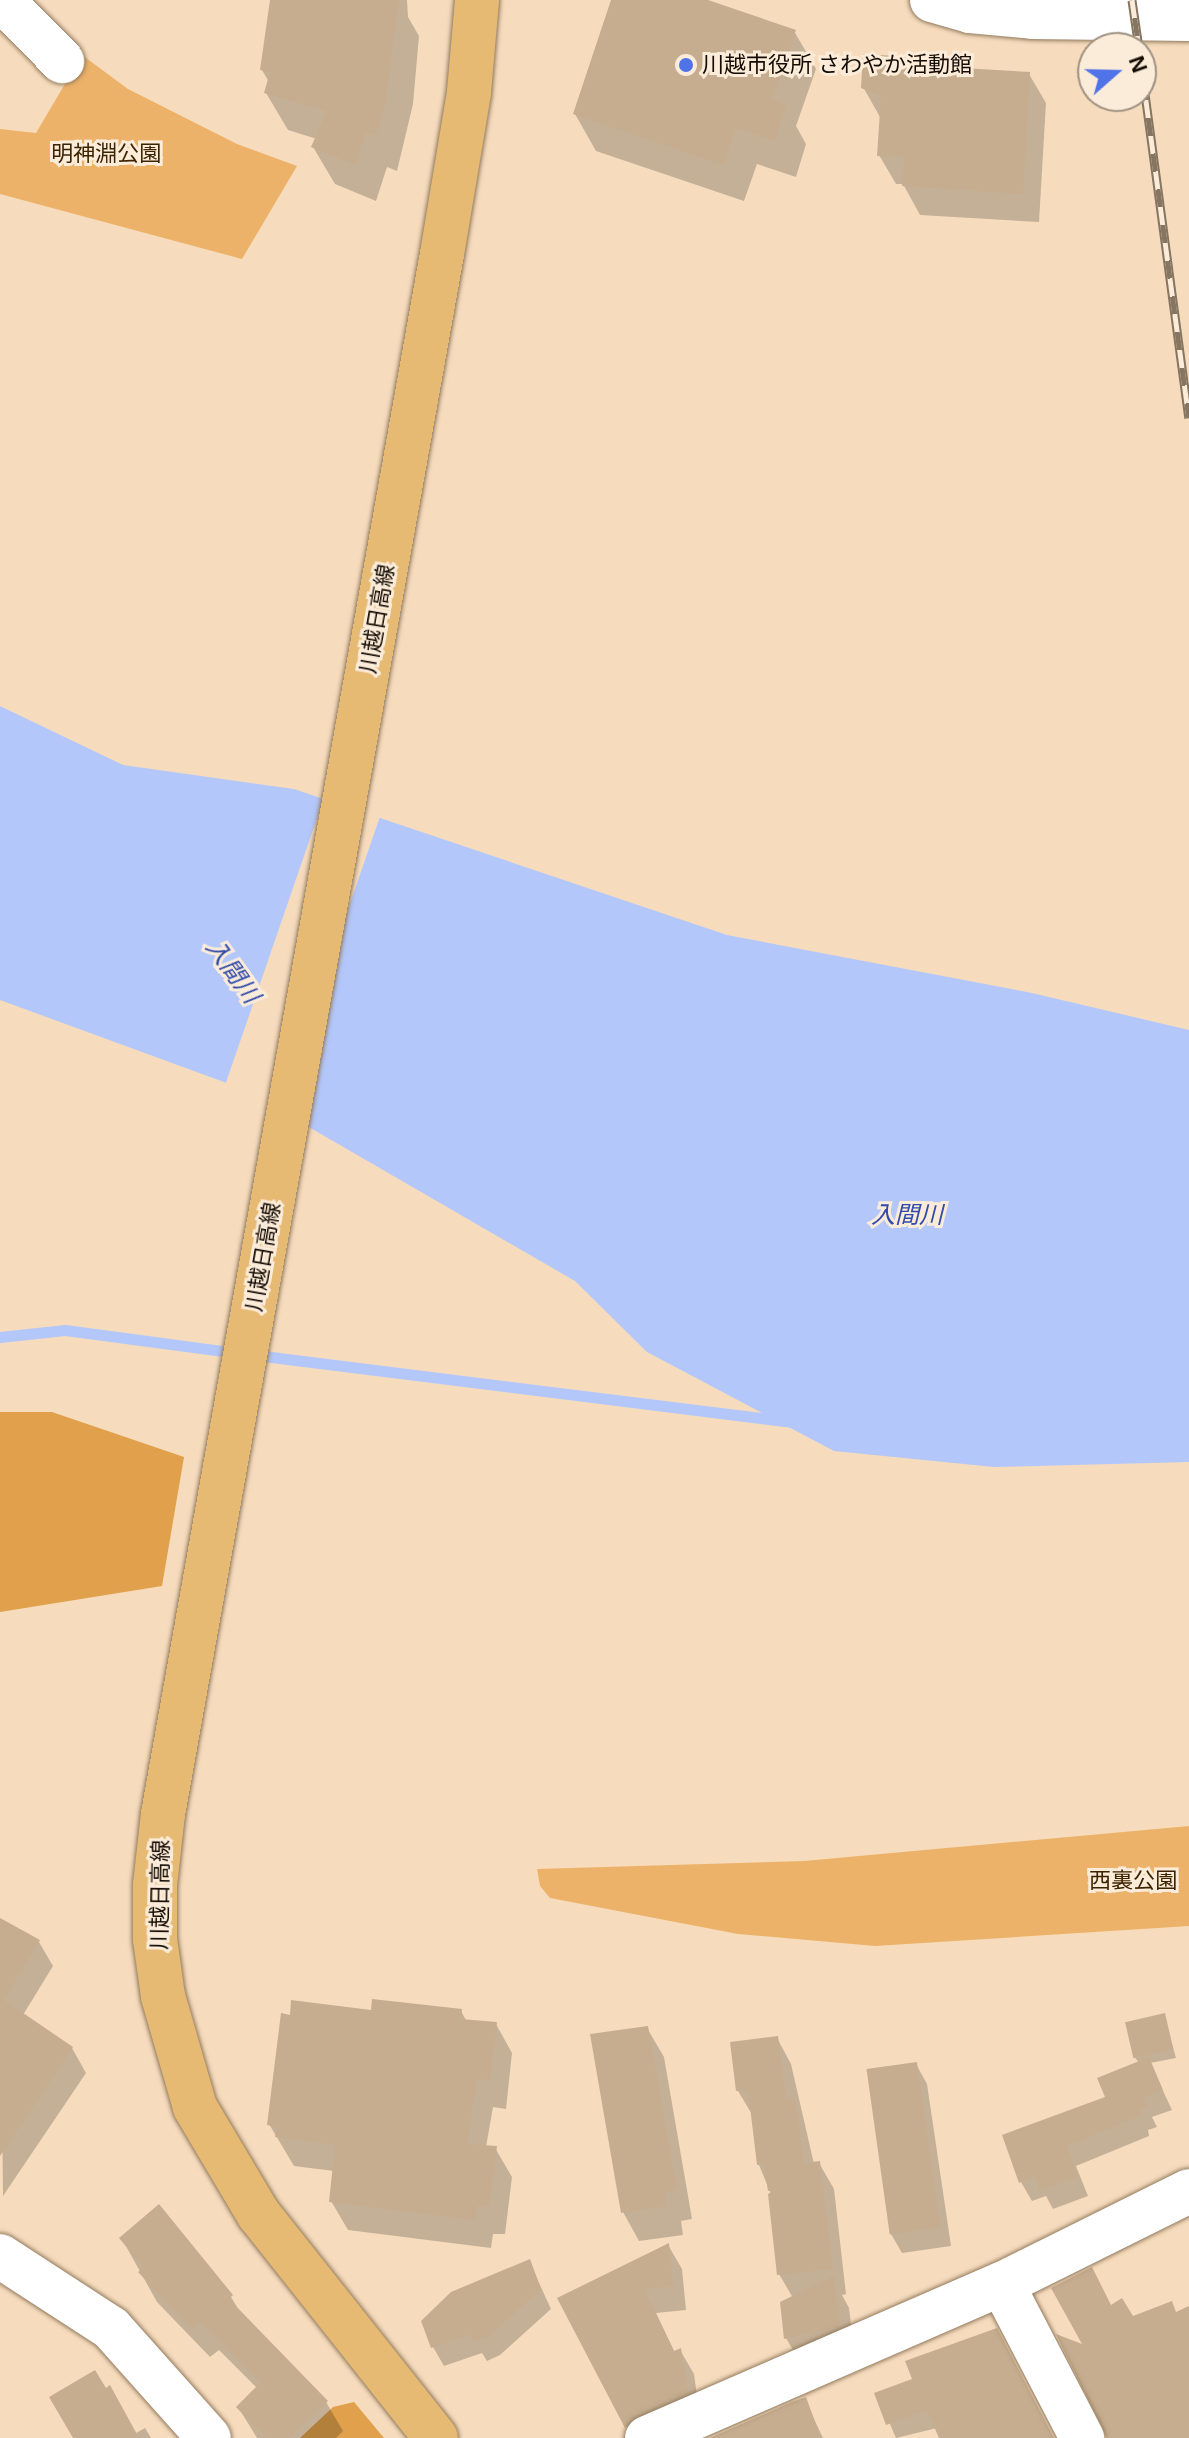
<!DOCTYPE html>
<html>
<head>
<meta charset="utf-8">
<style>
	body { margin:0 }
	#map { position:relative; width:1189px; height:2438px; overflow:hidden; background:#f6dcbd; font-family:Arial,"Noto Sans JP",sans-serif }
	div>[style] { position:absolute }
	.green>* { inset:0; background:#edb269 }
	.forest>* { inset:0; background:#e0a04c }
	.water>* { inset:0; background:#b3c7fa }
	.pier>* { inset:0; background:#f6dcbd; transform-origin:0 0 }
	.shadow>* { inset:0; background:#0003 }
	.stream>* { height:11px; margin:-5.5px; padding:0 5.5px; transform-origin:5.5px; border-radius:5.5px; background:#b3c7fa }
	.building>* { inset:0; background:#c6ad8f; transform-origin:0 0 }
	.roads { filter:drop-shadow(0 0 2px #927a5e) drop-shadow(0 0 2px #927a5e) }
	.minor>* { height:44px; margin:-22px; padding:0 22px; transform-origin:22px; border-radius:22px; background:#fff }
	.tertiary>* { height:44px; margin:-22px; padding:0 22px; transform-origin:22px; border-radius:22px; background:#fff }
	.primary>* { height:44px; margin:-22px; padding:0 22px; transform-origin:22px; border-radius:22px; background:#e6ba73 }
	.rail>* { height:9px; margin-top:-4.5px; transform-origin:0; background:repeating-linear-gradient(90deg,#fbebd9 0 18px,#867561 0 36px); box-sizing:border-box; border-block:2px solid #867561 }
	.dots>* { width:22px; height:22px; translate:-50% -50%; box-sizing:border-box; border:4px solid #fbebd9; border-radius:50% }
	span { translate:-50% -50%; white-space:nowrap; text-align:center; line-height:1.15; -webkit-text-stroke:6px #fbebd9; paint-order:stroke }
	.poi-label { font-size:22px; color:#140c03 }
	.left { translate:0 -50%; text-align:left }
	.park-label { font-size:22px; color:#3d2400 }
	.street-label { font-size:22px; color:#140c03 }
	.water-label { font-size:24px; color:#314bab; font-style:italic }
	.north { position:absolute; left:1077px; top:32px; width:80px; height:80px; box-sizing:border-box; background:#fbebd9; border:2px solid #9f9283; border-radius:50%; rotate:70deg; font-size:22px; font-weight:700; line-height:32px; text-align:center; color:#140c03 }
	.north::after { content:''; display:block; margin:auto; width:28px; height:36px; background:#5073e7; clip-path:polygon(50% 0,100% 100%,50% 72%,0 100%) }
</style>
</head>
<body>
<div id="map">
	<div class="green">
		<i style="clip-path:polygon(82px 55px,128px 89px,237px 144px,297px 166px,242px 259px,0 194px,0 129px,36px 133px)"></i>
		<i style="clip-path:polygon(1189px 1826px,1189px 1926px,875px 1946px,738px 1934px,550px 1898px,540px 1886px,537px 1869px,804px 1861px)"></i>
	</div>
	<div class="forest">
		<i style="clip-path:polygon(0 1412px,52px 1412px,184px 1457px,162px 1586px,0 1612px)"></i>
		<i style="clip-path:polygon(354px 2402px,384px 2438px,300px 2438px,333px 2407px)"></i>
	</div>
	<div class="water">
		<i style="clip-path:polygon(0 706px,123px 765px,294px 789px,727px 935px,1032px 993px,1189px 1030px,1189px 1462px,994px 1467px,834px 1451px,647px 1352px,575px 1281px,243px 1089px,0 1000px)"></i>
	</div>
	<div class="pier">
		<i style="left:325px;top:795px;width:59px;height:319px;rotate:19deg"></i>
	</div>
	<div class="shadow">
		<i style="clip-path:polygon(271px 0,407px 0,408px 17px,419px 36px,413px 104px,397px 171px,387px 167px,376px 201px,335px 184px,313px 147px,317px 139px,288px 130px,266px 93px,269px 82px,262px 70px)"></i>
		<i style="clip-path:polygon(613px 0,702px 0,794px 31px,816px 69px,796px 126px,806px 144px,796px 177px,757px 164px,744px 201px,596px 151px,575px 114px)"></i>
		<i style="clip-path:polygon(927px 60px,932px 68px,1029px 74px,1046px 103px,1039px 222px,920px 215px,903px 184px,896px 184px,879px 155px,880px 117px,863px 87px)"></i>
		<i style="clip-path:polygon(0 1920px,39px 1942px,53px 1966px,23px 2015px,72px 2048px,86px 2073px,3px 2196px)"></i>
		<i style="clip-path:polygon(461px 2011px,467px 2022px,496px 2024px,512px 2053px,506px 2109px,493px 2107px,486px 2147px,495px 2148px,512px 2177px,505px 2234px,493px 2234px,491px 2248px,348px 2230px,331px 2201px,334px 2171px,294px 2166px,269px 2124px,373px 2012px)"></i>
		<i style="clip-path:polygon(1164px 2015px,1176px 2058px,1150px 2063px,1172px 2110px,1152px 2117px,1157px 2127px,1148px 2130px,1149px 2136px,1076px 2166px,1088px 2196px,1053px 2209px,1046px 2196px,1032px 2201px,1021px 2182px,1139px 2063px,1134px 2056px)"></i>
		<i style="clip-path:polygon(647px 2028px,664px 2057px,692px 2219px,681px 2221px,683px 2235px,639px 2241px,623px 2212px)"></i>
		<i style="clip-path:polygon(777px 2038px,791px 2064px,814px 2164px,819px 2163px,834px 2189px,846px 2294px,842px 2295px,849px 2308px,855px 2356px,803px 2367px,786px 2338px,793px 2298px,779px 2274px,771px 2194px,759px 2165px,753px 2116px,738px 2091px)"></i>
		<i style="clip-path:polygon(916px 2064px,927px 2084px,951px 2246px,902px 2253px,891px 2234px)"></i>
		<i style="clip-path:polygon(122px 2239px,231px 2297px,243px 2317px,326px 2402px,343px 2431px,336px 2438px,257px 2438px,238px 2407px,258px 2389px,219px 2350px,210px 2357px,157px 2302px)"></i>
		<i style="clip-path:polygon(668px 2245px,682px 2269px,686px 2310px,656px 2313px,675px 2353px,680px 2350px,694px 2374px,700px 2418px,633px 2438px,560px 2299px)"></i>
		<i style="clip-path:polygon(529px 2261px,551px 2309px,500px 2355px,487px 2361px,482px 2353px,444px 2366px,433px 2347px)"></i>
		<i style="clip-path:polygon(877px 2394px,1053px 2438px,942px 2438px,937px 2428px,896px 2438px)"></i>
		<i style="clip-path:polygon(805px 2400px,823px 2438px,715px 2438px)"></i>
		<i style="clip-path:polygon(145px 2428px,151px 2438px,127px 2438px)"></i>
	</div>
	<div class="stream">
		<i style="left:0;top:1337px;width:65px;rotate:-6.1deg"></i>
		<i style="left:65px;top:1330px;width:175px;rotate:7.6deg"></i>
		<i style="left:255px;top:1355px;width:542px;rotate:7.1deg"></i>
	</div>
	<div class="building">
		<i style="clip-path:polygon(270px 0,399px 0,385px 104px,376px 135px,366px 131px,355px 165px,311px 147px,327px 111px,264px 93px,270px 72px,260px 70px)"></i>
		<i style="clip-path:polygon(611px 0,708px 0,796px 30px,772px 100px,786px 105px,775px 141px,736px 128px,723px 165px,573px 114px)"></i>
		<i style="clip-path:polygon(863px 54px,929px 58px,928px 66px,1030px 72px,1023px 194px,902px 186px,904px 157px,877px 156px,881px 96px,861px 88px)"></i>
		<i style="clip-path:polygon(0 1918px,40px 1940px,4px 2000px,73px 2047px,0 2156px)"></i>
		<i style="clip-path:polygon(372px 1999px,462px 2009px,461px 2019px,497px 2022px,490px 2080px,477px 2079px,467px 2144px,497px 2146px,489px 2206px,477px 2206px,476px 2220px,329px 2202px,335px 2145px,275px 2137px,277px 2127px,267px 2125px,281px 2013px,290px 2015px,291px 2000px,371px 2010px)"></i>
		<i style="left:1165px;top:2013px;width:37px;height:41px;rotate:77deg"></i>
		<i style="clip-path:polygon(648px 2026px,677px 2190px,666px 2192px,667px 2206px,621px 2213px,590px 2034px)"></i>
		<i style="clip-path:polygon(778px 2036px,786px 2100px,795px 2098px,804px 2163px,820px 2161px,833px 2269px,777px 2275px,768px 2194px,775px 2190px,768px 2191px,764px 2165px,757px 2165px,748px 2090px,736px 2091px,730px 2042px)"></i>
		<i style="clip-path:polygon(1149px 2057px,1163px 2090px,1143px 2098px,1147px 2107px,1138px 2111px,1140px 2116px,1067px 2146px,1078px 2177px,1040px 2190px,1035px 2176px,1019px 2183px,1002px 2135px,1105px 2097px,1097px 2078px)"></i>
		<i style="left:917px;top:2062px;width:167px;height:51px;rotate:82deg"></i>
		<i style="clip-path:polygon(159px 2204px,233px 2295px,229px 2299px,328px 2401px,289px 2438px,266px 2438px,236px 2407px,261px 2382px,201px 2322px,192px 2329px,138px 2272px,144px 2268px,119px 2238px)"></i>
		<i style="clip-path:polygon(669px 2243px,673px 2286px,644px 2289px,674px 2351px,681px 2348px,688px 2393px,637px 2415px,625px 2428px,557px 2298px)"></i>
		<i style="clip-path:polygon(530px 2259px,541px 2289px,489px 2336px,474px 2342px,470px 2334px,431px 2348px,421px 2321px,451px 2292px)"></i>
		<i style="clip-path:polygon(1092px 2267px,1111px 2305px,1122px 2298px,1133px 2316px,1172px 2301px,1176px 2312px,1189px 2306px,1189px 2438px,1107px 2438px,1056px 2334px,1082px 2344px,1051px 2288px)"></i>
		<i style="clip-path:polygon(834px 2276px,840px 2327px,784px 2339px,780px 2302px)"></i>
		<i style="clip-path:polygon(997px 2328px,1054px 2438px,939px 2438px,927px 2410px,886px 2425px,874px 2393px,912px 2379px,905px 2361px)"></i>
		<i style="clip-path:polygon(95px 2370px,106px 2388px,110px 2385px,139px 2438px,73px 2438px,49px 2397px)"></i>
		<i style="clip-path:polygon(806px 2397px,821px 2438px,710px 2438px,792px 2402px)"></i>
	</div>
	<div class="roads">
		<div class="minor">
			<i style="left:2px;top:0;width:86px;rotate:45.5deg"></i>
			<i style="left:0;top:2256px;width:132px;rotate:33deg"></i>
			<i style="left:111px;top:2328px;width:147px;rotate:48.3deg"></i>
			<i style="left:1002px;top:2284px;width:209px;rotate:-26.4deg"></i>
			<i style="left:647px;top:2438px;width:387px;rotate:-23.5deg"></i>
			<i style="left:1002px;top:2284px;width:174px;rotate:62.5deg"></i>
		</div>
		<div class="tertiary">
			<i style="left:932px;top:0;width:40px;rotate:16deg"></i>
			<i style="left:970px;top:11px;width:63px;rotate:5.4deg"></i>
			<i style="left:1033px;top:17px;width:156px;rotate:0.7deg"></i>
		</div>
		<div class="primary">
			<i style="left:436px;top:2438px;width:285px;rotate:-128.4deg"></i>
			<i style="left:259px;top:2215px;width:126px;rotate:-120.7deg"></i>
			<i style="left:195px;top:2107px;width:116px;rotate:-106.1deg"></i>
			<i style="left:163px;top:1996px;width:58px;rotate:-98deg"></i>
			<i style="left:155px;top:1939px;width:54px;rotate:-90deg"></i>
			<i style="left:155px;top:1885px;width:71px;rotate:-83.6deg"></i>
			<i style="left:163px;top:1814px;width:1585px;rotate:-79.86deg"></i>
			<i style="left:442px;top:254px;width:164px;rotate:-80.5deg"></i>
			<i style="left:469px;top:92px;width:92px;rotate:-85deg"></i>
		</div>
	</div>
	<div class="rail">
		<i style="left:1132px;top:0;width:49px;rotate:81.7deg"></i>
		<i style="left:1141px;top:64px;width:357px;rotate:82.3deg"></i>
	</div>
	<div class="dots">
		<i style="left:686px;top:65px;background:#5073e7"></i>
	</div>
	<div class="poi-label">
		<span class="left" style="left:702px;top:65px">川越市役所 さわやか活動館</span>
	</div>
	<div class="park-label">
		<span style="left:106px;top:154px">明神淵公園</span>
		<span style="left:1133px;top:1881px">西裏公園</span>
	</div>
	<div class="street-label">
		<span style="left:377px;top:619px;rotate:-80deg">川越日高線</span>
		<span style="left:263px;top:1257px;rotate:-80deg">川越日高線</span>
		<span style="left:160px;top:1895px;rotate:-89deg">川越日高線</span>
	</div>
	<div class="water-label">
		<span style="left:233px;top:971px;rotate:54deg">入間川</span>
		<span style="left:907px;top:1215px">入間川</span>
	</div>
	<div class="north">N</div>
</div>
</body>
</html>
